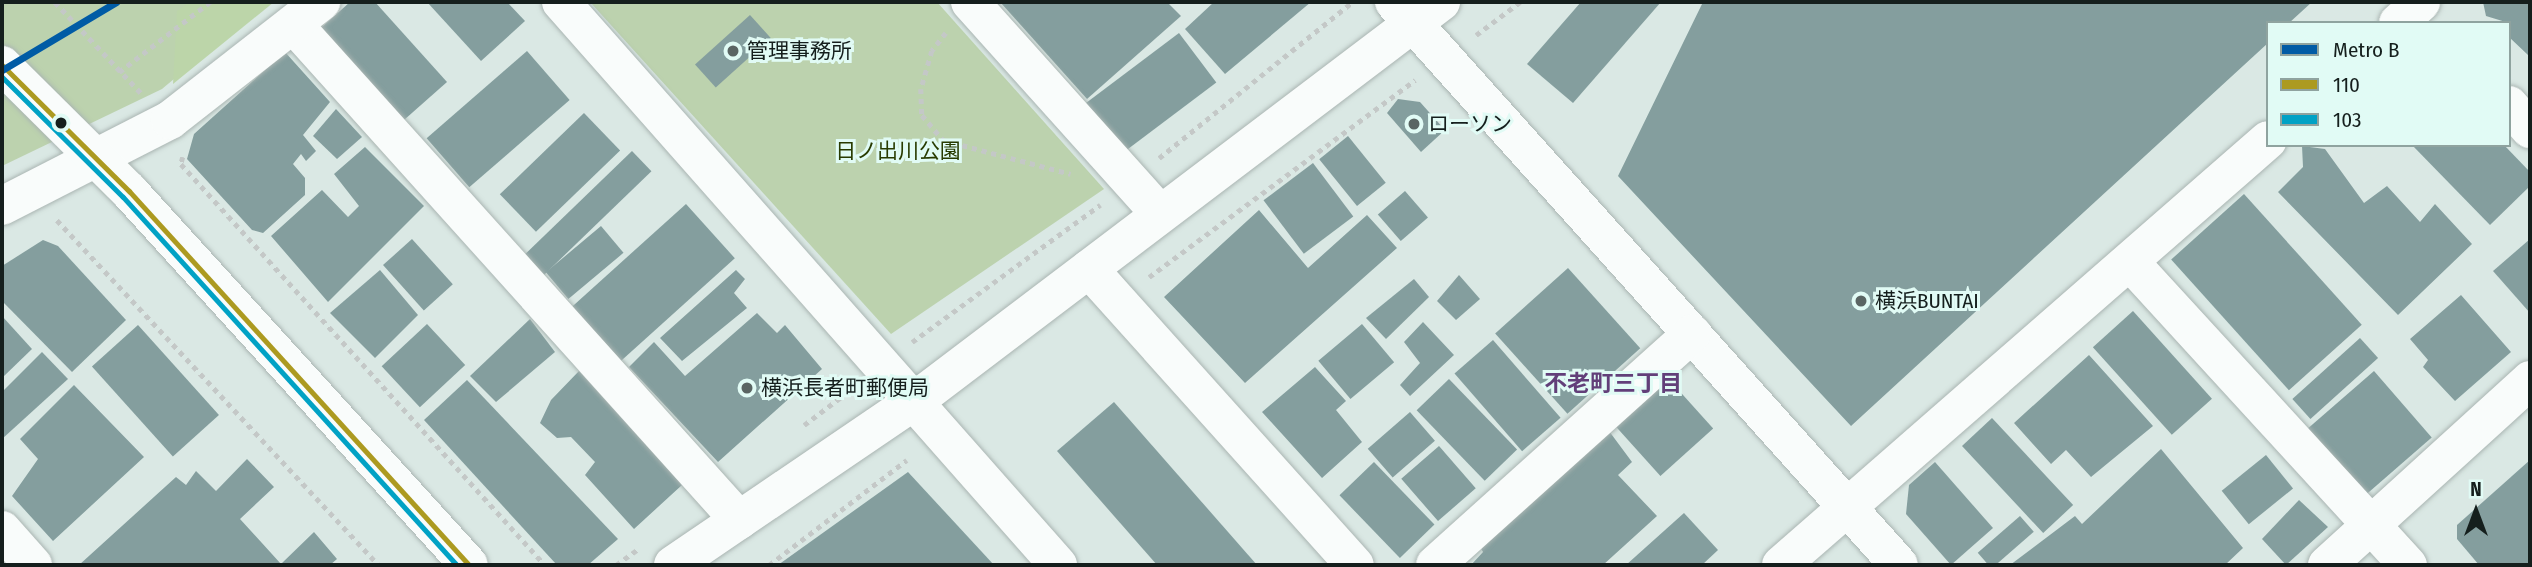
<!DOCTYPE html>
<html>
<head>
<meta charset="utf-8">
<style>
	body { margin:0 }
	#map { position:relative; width:2532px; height:567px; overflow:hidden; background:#dae8e4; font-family:"Fira Sans Condensed","Noto Sans JP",sans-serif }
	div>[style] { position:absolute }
	.green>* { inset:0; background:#bcd2ae }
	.forest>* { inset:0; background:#bcd5a9 }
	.building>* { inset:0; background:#849e9e; transform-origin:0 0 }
	.path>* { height:4.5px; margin-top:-2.25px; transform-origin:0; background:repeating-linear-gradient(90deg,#c4c8c7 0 5px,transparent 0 10px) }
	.roads { filter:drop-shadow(0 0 2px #aab5b2) drop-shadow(0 0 2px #aab5b2) }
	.minor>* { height:38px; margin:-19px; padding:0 19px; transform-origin:19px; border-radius:19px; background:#f9fcfb }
	.major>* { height:38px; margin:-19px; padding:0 19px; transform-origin:19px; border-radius:19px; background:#f9fcfb }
	.bus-1>* { height:5px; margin:-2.5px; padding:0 2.5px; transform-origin:2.5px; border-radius:2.5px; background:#ac9a20 }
	.bus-2>* { height:5px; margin:-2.5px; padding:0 2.5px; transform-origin:2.5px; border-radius:2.5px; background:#01a2c5 }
	.metro-1>* { height:7px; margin:-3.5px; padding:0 3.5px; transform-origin:3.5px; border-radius:3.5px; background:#005ba5 }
	.dots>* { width:19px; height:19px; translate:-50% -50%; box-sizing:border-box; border:4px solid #e1fbf5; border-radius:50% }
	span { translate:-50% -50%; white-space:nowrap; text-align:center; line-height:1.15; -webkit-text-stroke:6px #e1fbf5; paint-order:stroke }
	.poi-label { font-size:21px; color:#151f1d }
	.left { translate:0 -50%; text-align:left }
	.park-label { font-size:21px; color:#283b01 }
	.neighbourhood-label { font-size:23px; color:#623f79; font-weight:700 }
	.frame { position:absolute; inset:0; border:4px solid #151f1d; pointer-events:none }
	.legend { position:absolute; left:2266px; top:21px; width:245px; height:126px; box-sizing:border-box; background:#e1fbf5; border:2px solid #8fa39f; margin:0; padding:9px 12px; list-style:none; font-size:21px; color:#151f1d }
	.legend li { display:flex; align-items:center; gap:14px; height:35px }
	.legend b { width:35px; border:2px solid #8fa39f }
	.north { position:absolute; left:2441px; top:476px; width:70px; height:70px; -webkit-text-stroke:5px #e1fbf5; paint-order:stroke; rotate:0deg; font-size:19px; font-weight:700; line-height:28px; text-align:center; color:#151f1d }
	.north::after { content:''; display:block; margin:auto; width:24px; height:32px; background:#151f1d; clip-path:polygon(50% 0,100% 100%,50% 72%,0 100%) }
</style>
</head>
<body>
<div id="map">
	<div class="green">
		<i style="clip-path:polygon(2px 2px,266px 2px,162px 89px,2px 166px)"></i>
		<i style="clip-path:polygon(590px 2px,937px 2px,1104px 189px,891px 334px)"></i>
	</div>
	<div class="forest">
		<i style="clip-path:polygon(190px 2px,274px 2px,173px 84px,177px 11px)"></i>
	</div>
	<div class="building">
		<i style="clip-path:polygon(350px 2px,375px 2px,447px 82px,404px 120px,321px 28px)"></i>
		<i style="clip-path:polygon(427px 2px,507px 2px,525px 21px,481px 61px)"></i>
		<i style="clip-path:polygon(1000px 2px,1167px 2px,1181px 16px,1087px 99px)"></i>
		<i style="clip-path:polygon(1214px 2px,1311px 2px,1225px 74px,1185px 29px)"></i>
		<i style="clip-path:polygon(1581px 2px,1661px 2px,1573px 103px,1527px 64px)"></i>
		<i style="clip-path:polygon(1703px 2px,2312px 2px,2289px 23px,2268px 23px,2268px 43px,1851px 426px,1618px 176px)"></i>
		<i style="clip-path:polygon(2483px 2px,2530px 2px,2528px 55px,2509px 37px,2509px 23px,2486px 16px)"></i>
		<i style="left:750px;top:15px;width:31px;height:74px;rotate:48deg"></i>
		<i style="left:1179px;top:33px;width:62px;height:121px;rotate:53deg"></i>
		<i style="left:527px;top:51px;width:65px;height:133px;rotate:49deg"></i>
		<i style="clip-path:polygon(285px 52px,330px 102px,303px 135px,316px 151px,306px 161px,301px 154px,293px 164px,305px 178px,305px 195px,263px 233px,252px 230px,187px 159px,194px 134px)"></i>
		<i style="clip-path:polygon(1398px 99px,1420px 102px,1445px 130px,1421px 152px,1387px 113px)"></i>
		<i style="clip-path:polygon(336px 109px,362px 137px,337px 159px,313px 136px)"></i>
		<i style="left:584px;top:113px;width:52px;height:117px;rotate:46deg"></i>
		<i style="left:1348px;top:136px;width:60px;height:37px;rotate:51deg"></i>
		<i style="clip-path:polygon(2412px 145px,2504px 145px,2530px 172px,2530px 186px,2490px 225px)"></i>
		<i style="clip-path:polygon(2302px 146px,2325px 149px,2364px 203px,2387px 186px,2420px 222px,2435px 204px,2472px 244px,2398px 315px,2278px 192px,2303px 167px)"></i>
		<i style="clip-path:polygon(365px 147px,424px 206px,328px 302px,271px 236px,322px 190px,348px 217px,359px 206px,334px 174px)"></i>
		<i style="left:632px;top:151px;width:28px;height:149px;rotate:46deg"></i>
		<i style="left:1313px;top:163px;width:67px;height:62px;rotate:53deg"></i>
		<i style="left:1405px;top:191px;width:35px;height:36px;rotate:49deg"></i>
		<i style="left:2244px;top:194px;width:176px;height:98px;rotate:48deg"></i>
		<i style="left:686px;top:204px;width:73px;height:153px;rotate:48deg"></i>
		<i style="clip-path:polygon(1259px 210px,1308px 268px,1367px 215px,1397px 248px,1245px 383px,1164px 297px)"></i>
		<i style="left:601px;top:226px;width:35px;height:72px;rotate:50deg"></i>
		<i style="left:412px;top:239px;width:61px;height:39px;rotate:48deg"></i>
		<i style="clip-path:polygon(2530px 239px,2530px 313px,2493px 271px)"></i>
		<i style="clip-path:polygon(43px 240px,58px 246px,126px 320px,72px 372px,2px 301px,2px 266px)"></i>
		<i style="left:1568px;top:268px;width:108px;height:98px;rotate:48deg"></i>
		<i style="clip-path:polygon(380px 270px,418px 315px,375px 358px,330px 313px)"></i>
		<i style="clip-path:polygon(736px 270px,745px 279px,734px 293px,747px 308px,682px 361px,660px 338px)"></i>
		<i style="clip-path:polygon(1459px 275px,1480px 299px,1456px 320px,1437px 301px)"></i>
		<i style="clip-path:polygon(1414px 279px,1429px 297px,1386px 339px,1366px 318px)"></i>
		<i style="clip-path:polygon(2461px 295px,2511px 352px,2455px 401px,2423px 367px,2428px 360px,2410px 339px)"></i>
		<i style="left:2133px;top:311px;width:118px;height:54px;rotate:48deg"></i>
		<i style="clip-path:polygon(757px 313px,777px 333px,785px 325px,822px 369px,718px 462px,629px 367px,654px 342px,685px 376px)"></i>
		<i style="clip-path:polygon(2px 316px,32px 349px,2px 378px)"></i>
		<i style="clip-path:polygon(530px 319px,555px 352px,496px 402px,470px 376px)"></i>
		<i style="clip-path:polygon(1423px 322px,1454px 355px,1410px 396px,1400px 385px,1420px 363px,1404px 342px)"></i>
		<i style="left:427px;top:324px;width:56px;height:62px;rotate:47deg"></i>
		<i style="left:1362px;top:324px;width:50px;height:57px;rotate:50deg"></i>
		<i style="left:138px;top:325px;width:121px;height:62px;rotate:48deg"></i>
		<i style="left:2360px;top:338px;width:27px;height:91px;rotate:48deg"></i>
		<i style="left:1493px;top:340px;width:103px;height:51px;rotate:49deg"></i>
		<i style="clip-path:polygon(42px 352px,68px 379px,2px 439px,2px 392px)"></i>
		<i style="clip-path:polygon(2089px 355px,2153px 426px,2091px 477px,2066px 450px,2051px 464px,2014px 423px)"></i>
		<i style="clip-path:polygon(1315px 367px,1346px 401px,1336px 410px,1362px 442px,1322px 478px,1262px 412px)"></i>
		<i style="clip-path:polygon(579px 371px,682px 485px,634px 529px,585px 475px,595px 462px,571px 437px,557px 438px,540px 423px,551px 400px)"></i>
		<i style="left:2374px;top:371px;width:88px;height:93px;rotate:49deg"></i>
		<i style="left:1665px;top:375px;width:72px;height:71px;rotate:48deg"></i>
		<i style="left:1449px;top:379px;width:98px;height:45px;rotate:46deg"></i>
		<i style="clip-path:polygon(467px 380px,618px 539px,588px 565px,556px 564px,424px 420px)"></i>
		<i style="clip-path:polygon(74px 385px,144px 457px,53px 541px,12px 496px,38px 459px,20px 439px)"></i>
		<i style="clip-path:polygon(1114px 402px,1257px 565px,1157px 565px,1057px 451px)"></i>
		<i style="left:1410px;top:412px;width:38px;height:56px;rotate:49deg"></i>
		<i style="left:1992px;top:418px;width:119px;height:41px;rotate:47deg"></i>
		<i style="clip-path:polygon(1609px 431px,1632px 462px,1618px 475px,1657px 516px,1603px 565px,1471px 565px,1483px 552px,1476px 540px)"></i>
		<i style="left:1439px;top:446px;width:56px;height:50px;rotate:49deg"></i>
		<i style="clip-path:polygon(2161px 449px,2243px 548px,2225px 565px,2010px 565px,2075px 516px,2082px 524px)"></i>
		<i style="left:2266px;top:455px;width:43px;height:57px;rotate:51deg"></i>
		<i style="clip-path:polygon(247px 459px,274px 487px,240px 519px,281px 564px,314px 532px,337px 559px,330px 565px,79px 565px,176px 477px,186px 485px,196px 471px,216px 491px)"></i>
		<i style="clip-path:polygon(2530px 460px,2530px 565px,2479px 565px,2457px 539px,2457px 525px)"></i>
		<i style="left:1374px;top:462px;width:87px;height:48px;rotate:46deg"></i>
		<i style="clip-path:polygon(1935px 462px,1993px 528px,1951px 565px,1906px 514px,1909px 485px)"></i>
		<i style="clip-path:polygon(908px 472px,994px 565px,778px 565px)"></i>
		<i style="clip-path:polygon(2299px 500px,2328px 527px,2286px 565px,2262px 539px)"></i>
		<i style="clip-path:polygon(1684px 513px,1718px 550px,1702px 565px,1626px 565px)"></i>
		<i style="left:2020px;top:516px;width:21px;height:56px;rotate:49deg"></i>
	</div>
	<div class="path">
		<i style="left:55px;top:2px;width:125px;rotate:46.6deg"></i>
		<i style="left:946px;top:33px;width:23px;rotate:128deg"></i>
		<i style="left:932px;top:51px;width:40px;rotate:106deg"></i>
		<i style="left:921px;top:89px;width:26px;rotate:88deg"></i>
		<i style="left:922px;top:115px;width:33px;rotate:50deg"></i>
		<i style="left:943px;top:140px;width:132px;rotate:14.9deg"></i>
		<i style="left:1476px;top:35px;width:55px;rotate:-36.9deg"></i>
		<i style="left:119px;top:72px;width:115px;rotate:-37.6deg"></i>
		<i style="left:183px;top:157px;width:7px;rotate:106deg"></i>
		<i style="left:181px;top:164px;width:542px;rotate:47.77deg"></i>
		<i style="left:1159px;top:158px;width:248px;rotate:-38.9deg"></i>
		<i style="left:57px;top:220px;width:472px;rotate:47deg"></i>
		<i style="left:1149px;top:277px;width:331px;rotate:-36.5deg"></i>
		<i style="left:912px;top:342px;width:233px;rotate:-36.1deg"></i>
		<i style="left:804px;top:425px;width:51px;rotate:-37.1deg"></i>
		<i style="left:616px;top:565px;width:26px;rotate:-36deg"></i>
		<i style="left:769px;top:565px;width:173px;rotate:-37.3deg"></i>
	</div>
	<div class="roads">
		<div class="minor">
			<i style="left:561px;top:2px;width:751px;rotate:48.56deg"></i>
			<i style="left:970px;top:2px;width:285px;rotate:48.1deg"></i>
			<i style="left:1394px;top:2px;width:756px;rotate:48.11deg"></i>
			<i style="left:2398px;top:23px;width:31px;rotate:-42deg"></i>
			<i style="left:294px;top:25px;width:666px;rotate:48.04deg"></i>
			<i style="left:2509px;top:105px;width:32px;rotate:49deg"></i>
			<i style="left:2px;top:206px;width:189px;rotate:-27.1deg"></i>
			<i style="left:170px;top:120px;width:192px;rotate:-38deg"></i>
			<i style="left:2131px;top:263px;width:410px;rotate:47.5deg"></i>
			<i style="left:1089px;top:269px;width:398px;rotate:48.1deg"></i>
			<i style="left:2px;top:530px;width:47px;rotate:48.5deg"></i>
			<i style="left:673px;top:565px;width:294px;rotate:-34.2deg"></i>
			<i style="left:916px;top:400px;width:659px;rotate:-37.17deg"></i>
			<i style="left:1435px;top:565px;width:346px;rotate:-42deg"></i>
			<i style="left:1781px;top:565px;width:646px;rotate:-41.11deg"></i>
			<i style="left:2327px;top:565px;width:275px;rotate:-42.3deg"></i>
		</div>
		<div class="major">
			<i style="left:2px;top:65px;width:179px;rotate:44.8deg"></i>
			<i style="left:129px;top:191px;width:505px;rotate:47.73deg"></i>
		</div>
	</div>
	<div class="bus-1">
		<i style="left:2px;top:65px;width:179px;rotate:44.8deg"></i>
		<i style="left:129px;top:191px;width:505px;rotate:47.73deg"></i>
	</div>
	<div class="bus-2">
		<i style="left:2px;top:77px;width:170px;rotate:44.8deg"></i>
		<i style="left:123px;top:197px;width:497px;rotate:47.8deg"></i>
	</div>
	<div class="metro-1">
		<i style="left:2px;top:70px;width:133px;rotate:-30.8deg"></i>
	</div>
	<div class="dots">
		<i style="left:733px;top:51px;background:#5a6563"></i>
		<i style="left:61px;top:123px;background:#151f1d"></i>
		<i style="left:1414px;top:124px;background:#5a6563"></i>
		<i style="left:1861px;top:301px;background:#5a6563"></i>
		<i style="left:747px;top:388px;background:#5a6563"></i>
	</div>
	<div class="poi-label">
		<span class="left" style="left:747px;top:51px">管理事務所</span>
		<span class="left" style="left:1428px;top:124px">ローソン</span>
		<span class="left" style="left:1875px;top:301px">横浜BUNTAI</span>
		<span class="left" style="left:761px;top:388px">横浜長者町郵便局</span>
	</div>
	<div class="park-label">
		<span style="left:898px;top:151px">日ノ出川公園</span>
	</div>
	<div class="neighbourhood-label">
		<span style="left:1613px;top:383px">不老町三丁目</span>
	</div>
	<div class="frame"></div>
	<ul class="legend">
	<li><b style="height:9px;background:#005ba5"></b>Metro B</li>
	<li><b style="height:9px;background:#ac9a20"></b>110</li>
	<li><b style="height:9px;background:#01a2c5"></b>103</li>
	</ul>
	<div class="north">N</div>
</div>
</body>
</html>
